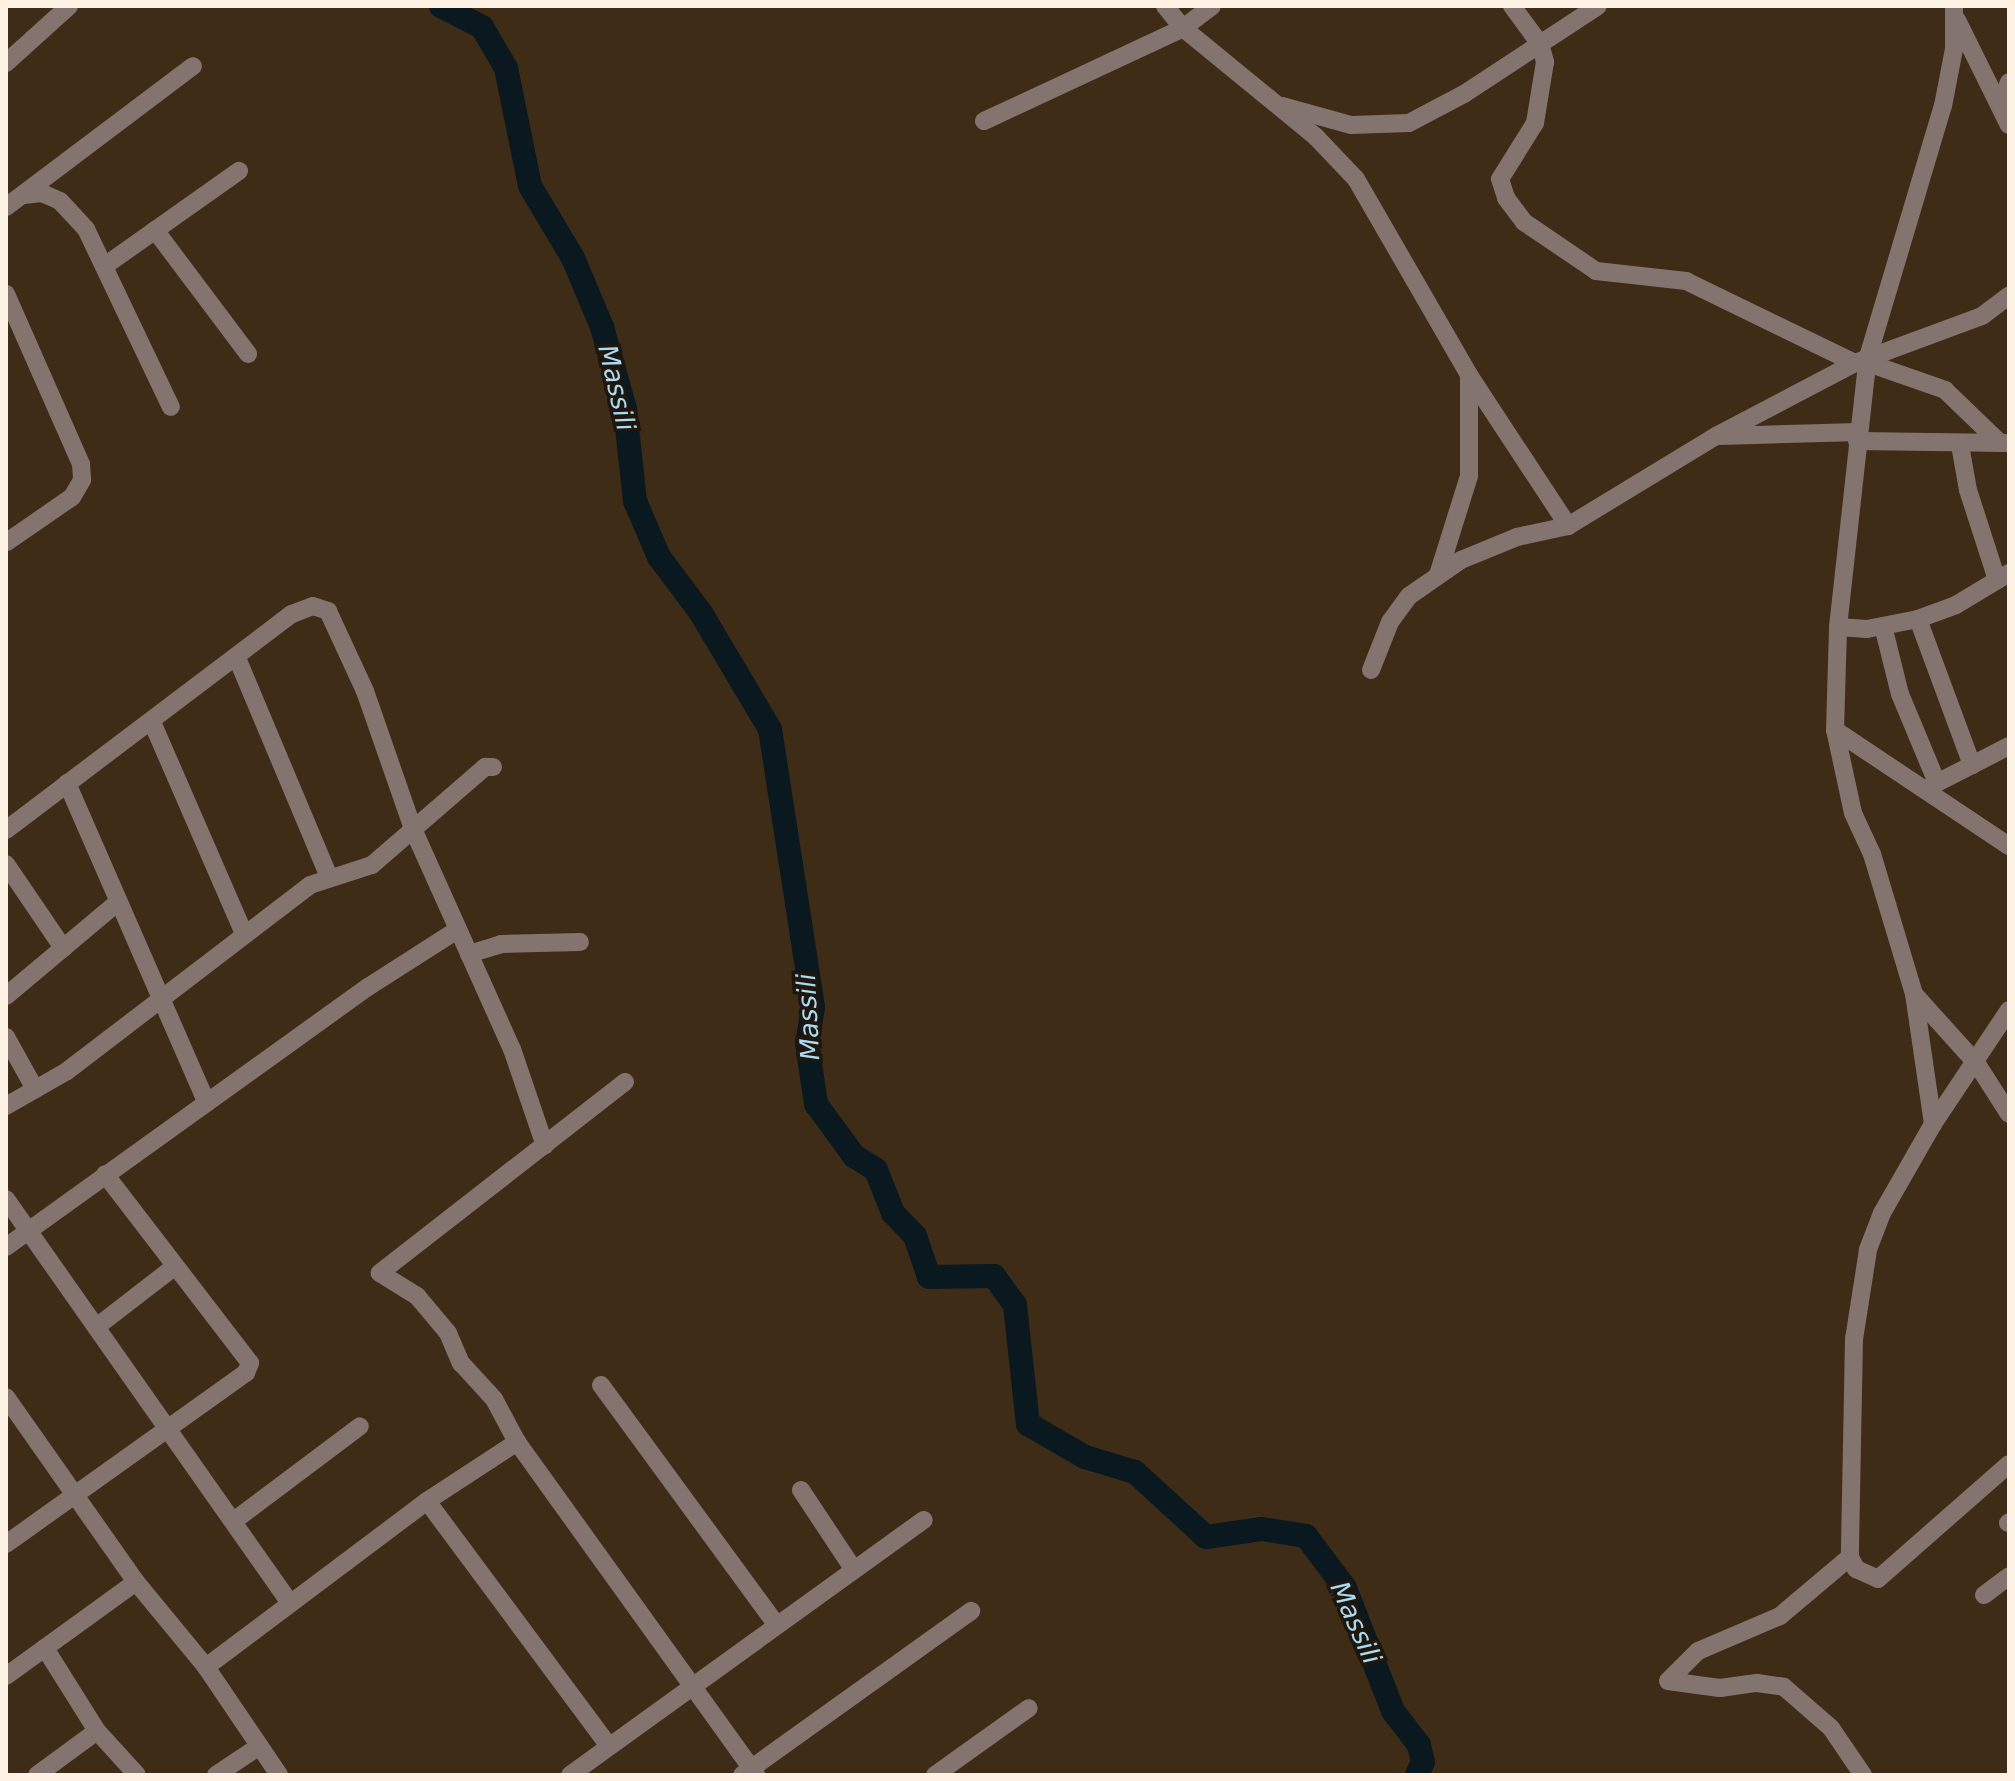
<!DOCTYPE html>
<html>
<head>
<meta charset="utf-8">
<style>
	body { margin:0 }
	#map { position:relative; width:2015px; height:1781px; overflow:hidden; background:#3f2c16; font-family:"DejaVu Sans",sans-serif }
	div>[style] { position:absolute }
	.river>* { height:24px; margin:-12px; padding:0 12px; transform-origin:12px; border-radius:12px; background:#0a1920 }
	.minor>* { height:18px; margin:-9px; padding:0 9px; transform-origin:9px; border-radius:9px; background:#837470 }
	span { translate:-50% -50%; white-space:nowrap; text-align:center; line-height:1.15; -webkit-text-stroke:7px #1f170d; paint-order:stroke }
	.water-label { font-size:26px; color:#a9dbf5; font-style:italic }
	.frame { position:absolute; inset:0; border:8px solid #fef2e4; pointer-events:none }
</style>
</head>
<body>
<div id="map">
	<div class="river">
		<i style="left:441px;top:6px;width:46px;rotate:27.1deg"></i>
		<i style="left:482px;top:27px;width:48px;rotate:59.7deg"></i>
		<i style="left:506px;top:68px;width:120px;rotate:78.5deg"></i>
		<i style="left:530px;top:186px;width:84px;rotate:59.2deg"></i>
		<i style="left:573px;top:258px;width:75px;rotate:67.2deg"></i>
		<i style="left:602px;top:327px;width:85px;rotate:74.3deg"></i>
		<i style="left:625px;top:409px;width:93px;rotate:83.8deg"></i>
		<i style="left:635px;top:501px;width:61px;rotate:66.8deg"></i>
		<i style="left:659px;top:557px;width:70px;rotate:53.1deg"></i>
		<i style="left:701px;top:613px;width:135px;rotate:59.3deg"></i>
		<i style="left:770px;top:729px;width:281px;rotate:81.2deg"></i>
		<i style="left:813px;top:1007px;width:36px;rotate:99deg"></i>
		<i style="left:807px;top:1043px;width:62px;rotate:81.6deg"></i>
		<i style="left:816px;top:1104px;width:64px;rotate:53.8deg"></i>
		<i style="left:854px;top:1156px;width:26px;rotate:32deg"></i>
		<i style="left:876px;top:1170px;width:46px;rotate:68.4deg"></i>
		<i style="left:893px;top:1213px;width:32px;rotate:46deg"></i>
		<i style="left:915px;top:1236px;width:43px;rotate:71.1deg"></i>
		<i style="left:929px;top:1277px;width:65px;rotate:-0.9deg"></i>
		<i style="left:994px;top:1276px;width:36px;rotate:54deg"></i>
		<i style="left:1015px;top:1305px;width:120px;rotate:83.8deg"></i>
		<i style="left:1028px;top:1424px;width:66px;rotate:30.1deg"></i>
		<i style="left:1085px;top:1457px;width:52px;rotate:16.7deg"></i>
		<i style="left:1135px;top:1472px;width:96px;rotate:42.5deg"></i>
		<i style="left:1206px;top:1537px;width:57px;rotate:-8.1deg"></i>
		<i style="left:1262px;top:1529px;width:45px;rotate:9deg"></i>
		<i style="left:1306px;top:1536px;width:65px;rotate:53.1deg"></i>
		<i style="left:1345px;top:1588px;width:132px;rotate:68.7deg"></i>
		<i style="left:1393px;top:1711px;width:43px;rotate:52.6deg"></i>
		<i style="left:1419px;top:1745px;width:17px;rotate:77deg"></i>
		<i style="left:1423px;top:1762px;width:14px;rotate:115deg"></i>
	</div>
	<div class="minor">
		<i style="left:1165px;top:6px;width:28px;rotate:51deg"></i>
		<i style="left:1183px;top:28px;width:172px;rotate:39.3deg"></i>
		<i style="left:1316px;top:137px;width:58px;rotate:46.4deg"></i>
		<i style="left:1356px;top:179px;width:226px;rotate:60deg"></i>
		<i style="left:1469px;top:375px;width:181px;rotate:56.7deg"></i>
		<i style="left:1512px;top:6px;width:47px;rotate:53.6deg"></i>
		<i style="left:1540px;top:44px;width:19px;rotate:74deg"></i>
		<i style="left:1545px;top:62px;width:62px;rotate:99.3deg"></i>
		<i style="left:1535px;top:123px;width:66px;rotate:122deg"></i>
		<i style="left:1500px;top:179px;width:20px;rotate:72deg"></i>
		<i style="left:1506px;top:198px;width:30px;rotate:53deg"></i>
		<i style="left:1524px;top:222px;width:87px;rotate:34.2deg"></i>
		<i style="left:1596px;top:271px;width:91px;rotate:6.3deg"></i>
		<i style="left:1686px;top:281px;width:188px;rotate:25.9deg"></i>
		<i style="left:1957px;top:20px;width:117px;rotate:63.7deg"></i>
		<i style="left:6px;top:63px;width:85px;rotate:-42.1deg"></i>
		<i style="left:1282px;top:106px;width:72px;rotate:15.4deg"></i>
		<i style="left:1351px;top:125px;width:58px;rotate:-2deg"></i>
		<i style="left:1409px;top:123px;width:62px;rotate:-27.8deg"></i>
		<i style="left:1464px;top:94px;width:160px;rotate:-33.3deg"></i>
		<i style="left:2001px;top:106px;width:25px;rotate:-72deg"></i>
		<i style="left:984px;top:121px;width:220px;rotate:-25deg"></i>
		<i style="left:1183px;top:28px;width:36px;rotate:-37deg"></i>
		<i style="left:24px;top:195px;width:18px;rotate:-6deg"></i>
		<i style="left:42px;top:193px;width:20px;rotate:24deg"></i>
		<i style="left:60px;top:201px;width:38px;rotate:47deg"></i>
		<i style="left:86px;top:229px;width:197px;rotate:64.5deg"></i>
		<i style="left:6px;top:207px;width:234px;rotate:-37deg"></i>
		<i style="left:155px;top:230px;width:155px;rotate:53.1deg"></i>
		<i style="left:106px;top:265px;width:163px;rotate:-35.3deg"></i>
		<i style="left:6px;top:294px;width:186px;rotate:66.2deg"></i>
		<i style="left:81px;top:464px;width:16px;rotate:86deg"></i>
		<i style="left:82px;top:480px;width:20px;rotate:120deg"></i>
		<i style="left:72px;top:497px;width:79px;rotate:145.3deg"></i>
		<i style="left:1868px;top:363px;width:82px;rotate:19.3deg"></i>
		<i style="left:1945px;top:390px;width:76px;rotate:43.9deg"></i>
		<i style="left:1719px;top:436px;width:139px;rotate:-1.6deg"></i>
		<i style="left:1857px;top:441px;width:149px;rotate:0.8deg"></i>
		<i style="left:1960px;top:445px;width:46px;rotate:79.9deg"></i>
		<i style="left:1968px;top:490px;width:95px;rotate:72.1deg"></i>
		<i style="left:1438px;top:575px;width:104px;rotate:-72.6deg"></i>
		<i style="left:1469px;top:476px;width:101px;rotate:-90deg"></i>
		<i style="left:1918px;top:619px;width:156px;rotate:69.7deg"></i>
		<i style="left:1883px;top:626px;width:70px;rotate:76deg"></i>
		<i style="left:1900px;top:694px;width:96px;rotate:67.4deg"></i>
		<i style="left:1838px;top:627px;width:29px;rotate:4deg"></i>
		<i style="left:1867px;top:629px;width:52px;rotate:-11.1deg"></i>
		<i style="left:1918px;top:619px;width:40px;rotate:-20.2deg"></i>
		<i style="left:1956px;top:605px;width:62px;rotate:-31.1deg"></i>
		<i style="left:237px;top:658px;width:235px;rotate:67.2deg"></i>
		<i style="left:1371px;top:670px;width:52px;rotate:-68.4deg"></i>
		<i style="left:1390px;top:622px;width:32px;rotate:-54deg"></i>
		<i style="left:1409px;top:596px;width:63px;rotate:-34.7deg"></i>
		<i style="left:1461px;top:560px;width:61px;rotate:-22.3deg"></i>
		<i style="left:1517px;top:537px;width:52px;rotate:-12.2deg"></i>
		<i style="left:1568px;top:526px;width:173px;rotate:-31.3deg"></i>
		<i style="left:1716px;top:436px;width:157px;rotate:-27.7deg"></i>
		<i style="left:1855px;top:363px;width:135px;rotate:-20.3deg"></i>
		<i style="left:1982px;top:316px;width:34px;rotate:-37deg"></i>
		<i style="left:152px;top:722px;width:231px;rotate:66.5deg"></i>
		<i style="left:1835px;top:730px;width:209px;rotate:33.7deg"></i>
		<i style="left:67px;top:783px;width:349px;rotate:66.4deg"></i>
		<i style="left:1927px;top:788px;width:92px;rotate:-27.1deg"></i>
		<i style="left:6px;top:830px;width:358px;rotate:-37.1deg"></i>
		<i style="left:292px;top:614px;width:22px;rotate:-21deg"></i>
		<i style="left:313px;top:606px;width:16px;rotate:18deg"></i>
		<i style="left:328px;top:611px;width:88px;rotate:65.2deg"></i>
		<i style="left:365px;top:691px;width:146px;rotate:70.8deg"></i>
		<i style="left:413px;top:829px;width:241px;rotate:65.8deg"></i>
		<i style="left:512px;top:1049px;width:102px;rotate:71.2deg"></i>
		<i style="left:6px;top:864px;width:102px;rotate:55.8deg"></i>
		<i style="left:469px;top:954px;width:34px;rotate:-17deg"></i>
		<i style="left:501px;top:944px;width:79px;rotate:-1.5deg"></i>
		<i style="left:1914px;top:994px;width:94px;rotate:48deg"></i>
		<i style="left:1977px;top:1064px;width:59px;rotate:57.4deg"></i>
		<i style="left:6px;top:996px;width:146px;rotate:-40deg"></i>
		<i style="left:2009px;top:1010px;width:137px;rotate:123.7deg"></i>
		<i style="left:1933px;top:1124px;width:103px;rotate:119.8deg"></i>
		<i style="left:1882px;top:1213px;width:40px;rotate:111deg"></i>
		<i style="left:1868px;top:1250px;width:90px;rotate:98.9deg"></i>
		<i style="left:1854px;top:1339px;width:218px;rotate:91.1deg"></i>
		<i style="left:1850px;top:1557px;width:13px;rotate:63deg"></i>
		<i style="left:1856px;top:1569px;width:24px;rotate:24deg"></i>
		<i style="left:1878px;top:1579px;width:174px;rotate:-41.3deg"></i>
		<i style="left:6px;top:1037px;width:60px;rotate:60.9deg"></i>
		<i style="left:625px;top:1082px;width:311px;rotate:142.1deg"></i>
		<i style="left:380px;top:1273px;width:44px;rotate:31.9deg"></i>
		<i style="left:417px;top:1296px;width:48px;rotate:50deg"></i>
		<i style="left:448px;top:1333px;width:33px;rotate:67deg"></i>
		<i style="left:461px;top:1363px;width:49px;rotate:47.5deg"></i>
		<i style="left:494px;top:1399px;width:49px;rotate:61.9deg"></i>
		<i style="left:517px;top:1442px;width:410px;rotate:54.3deg"></i>
		<i style="left:6px;top:1106px;width:70px;rotate:-29.8deg"></i>
		<i style="left:67px;top:1071px;width:306px;rotate:-37.4deg"></i>
		<i style="left:310px;top:885px;width:65px;rotate:-17.9deg"></i>
		<i style="left:372px;top:865px;width:150px;rotate:-40.9deg"></i>
		<i style="left:485px;top:767px;width:8px"></i>
		<i style="left:1933px;top:1124px;width:131px;rotate:-98.3deg"></i>
		<i style="left:1914px;top:994px;width:146px;rotate:-106.7deg"></i>
		<i style="left:1872px;top:854px;width:45px;rotate:-114.9deg"></i>
		<i style="left:1853px;top:813px;width:85px;rotate:-102.2deg"></i>
		<i style="left:1835px;top:730px;width:103px;rotate:-88.3deg"></i>
		<i style="left:1838px;top:627px;width:272px;rotate:-83.7deg"></i>
		<i style="left:1868px;top:357px;width:262px;rotate:-73.4deg"></i>
		<i style="left:1943px;top:106px;width:58px;rotate:-79.1deg"></i>
		<i style="left:1954px;top:49px;width:43px;rotate:-90deg"></i>
		<i style="left:6px;top:1199px;width:492px;rotate:54.9deg"></i>
		<i style="left:6px;top:1247px;width:446px;rotate:-35.7deg"></i>
		<i style="left:368px;top:987px;width:106px;rotate:-32.6deg"></i>
		<i style="left:99px;top:1325px;width:95px;rotate:-37.7deg"></i>
		<i style="left:601px;top:1385px;width:296px;rotate:53.8deg"></i>
		<i style="left:6px;top:1397px;width:226px;rotate:54.9deg"></i>
		<i style="left:136px;top:1582px;width:110px;rotate:50.5deg"></i>
		<i style="left:206px;top:1667px;width:130px;rotate:55.9deg"></i>
		<i style="left:801px;top:1490px;width:96px;rotate:56.5deg"></i>
		<i style="left:427px;top:1501px;width:304px;rotate:53.4deg"></i>
		<i style="left:235px;top:1520px;width:156px;rotate:-36.9deg"></i>
		<i style="left:2008px;top:1523px;width:1px;rotate:-45deg"></i>
		<i style="left:6px;top:1544px;width:295px;rotate:-35.5deg"></i>
		<i style="left:246px;top:1373px;width:11px;rotate:-68deg"></i>
		<i style="left:250px;top:1363px;width:238px;rotate:-127.5deg"></i>
		<i style="left:1850px;top:1557px;width:92px;rotate:139.9deg"></i>
		<i style="left:1780px;top:1616px;width:89px;rotate:156.9deg"></i>
		<i style="left:1698px;top:1651px;width:42px;rotate:135deg"></i>
		<i style="left:1668px;top:1681px;width:52px;rotate:7.7deg"></i>
		<i style="left:1720px;top:1688px;width:37px;rotate:-8deg"></i>
		<i style="left:1757px;top:1683px;width:27px;rotate:8deg"></i>
		<i style="left:1784px;top:1687px;width:62px;rotate:41.1deg"></i>
		<i style="left:1831px;top:1728px;width:57px;rotate:55.8deg"></i>
		<i style="left:1984px;top:1595px;width:31px;rotate:-37deg"></i>
		<i style="left:206px;top:1667px;width:276px;rotate:-36.9deg"></i>
		<i style="left:427px;top:1501px;width:108px;rotate:-33.2deg"></i>
		<i style="left:6px;top:1676px;width:160px;rotate:-35.9deg"></i>
		<i style="left:97px;top:1731px;width:59px;rotate:47.7deg"></i>
		<i style="left:37px;top:1775px;width:74px;rotate:-36.3deg"></i>
		<i style="left:97px;top:1731px;width:98px;rotate:-122.1deg"></i>
		<i style="left:216px;top:1775px;width:50px;rotate:-33.7deg"></i>
		<i style="left:570px;top:1775px;width:436px;rotate:-35.8deg"></i>
		<i style="left:742px;top:1775px;width:282px;rotate:-35.6deg"></i>
		<i style="left:935px;top:1775px;width:115px;rotate:-35.5deg"></i>
	</div>
	<div class="water-label">
		<span style="left:616px;top:388px;rotate:77deg">Massili</span>
		<span style="left:809px;top:1017px;rotate:-93deg">Massili</span>
		<span style="left:1355px;top:1623px;rotate:66deg">Massili</span>
	</div>
	<div class="frame"></div>
</div>
</body>
</html>
